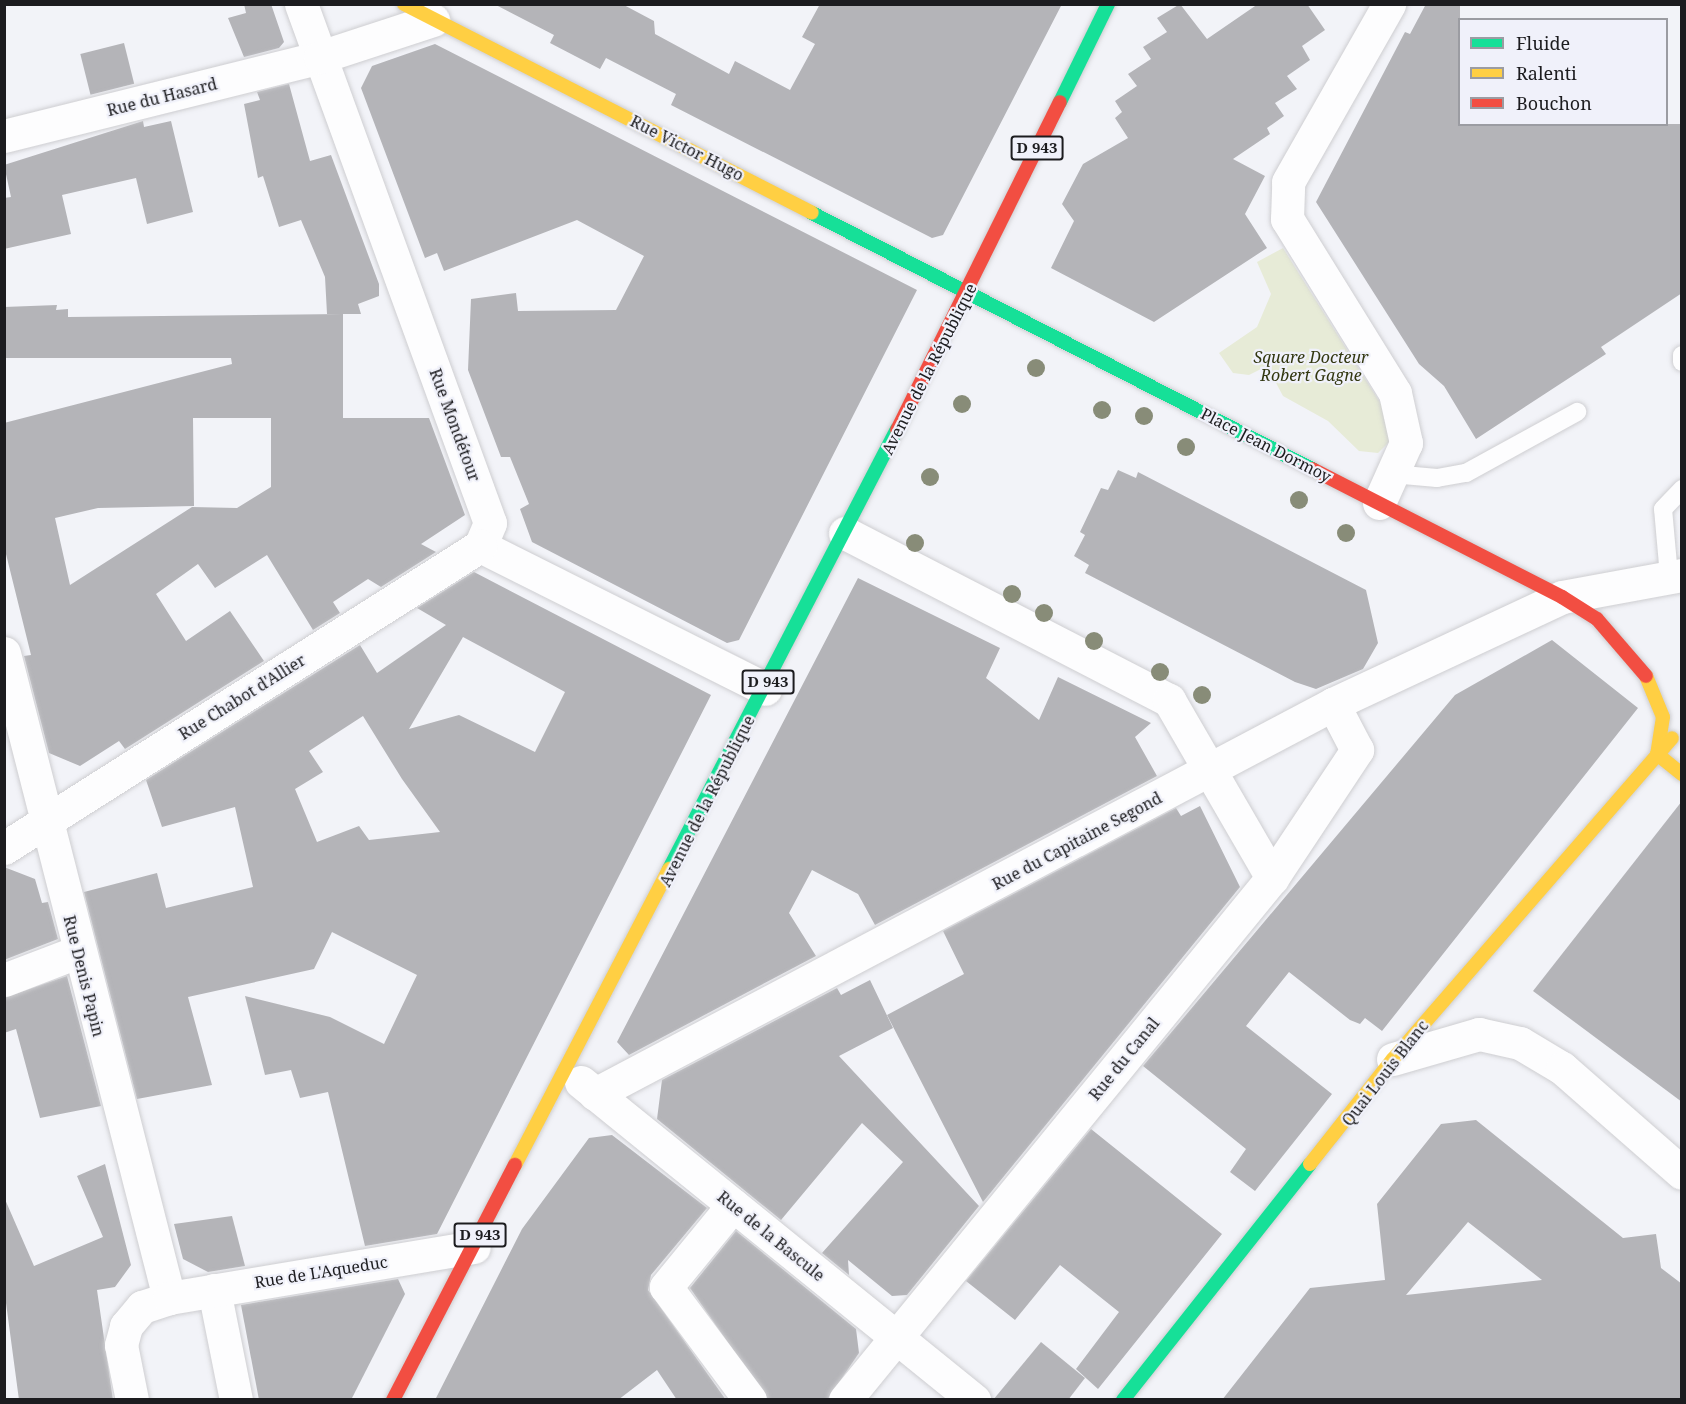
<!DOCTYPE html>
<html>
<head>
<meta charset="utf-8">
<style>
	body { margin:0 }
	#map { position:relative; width:1686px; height:1404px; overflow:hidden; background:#f2f3f8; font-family:"Noto Serif",serif }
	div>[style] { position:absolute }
	.green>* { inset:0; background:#e7ebd7 }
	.building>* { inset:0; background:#b4b4b8; transform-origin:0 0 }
	.roads { filter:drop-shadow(0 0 2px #ceced1) drop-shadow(0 0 2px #ceced1) }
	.lane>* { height:18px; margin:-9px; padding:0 9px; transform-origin:9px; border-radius:9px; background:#fdfdfe }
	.street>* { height:33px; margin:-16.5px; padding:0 16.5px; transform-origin:16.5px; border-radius:16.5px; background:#fdfdfe }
	.fast>* { height:14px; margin:-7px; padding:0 7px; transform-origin:7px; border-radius:7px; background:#16e098 }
	.slow>* { height:14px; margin:-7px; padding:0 7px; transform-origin:7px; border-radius:7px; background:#ffcf43 }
	.jam>* { height:14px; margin:-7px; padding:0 7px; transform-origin:7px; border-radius:7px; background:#f24e42 }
	.trees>* { width:18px; height:18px; margin:-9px; border-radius:50%; background:#888c78 }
	span { translate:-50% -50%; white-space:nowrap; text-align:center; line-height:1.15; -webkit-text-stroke:4.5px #f0f1fa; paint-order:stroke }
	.shield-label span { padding:2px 4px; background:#f0f1fa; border:2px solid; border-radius:4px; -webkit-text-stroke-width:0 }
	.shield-label { font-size:15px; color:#1c1c1f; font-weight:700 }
	.street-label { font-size:16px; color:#1c1c1f }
	.park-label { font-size:16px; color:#323710; font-style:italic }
	.frame { position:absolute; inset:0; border:6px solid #1c1c1f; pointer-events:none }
	.legend { position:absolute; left:1458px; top:18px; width:210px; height:108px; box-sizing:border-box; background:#f0f1fa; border:2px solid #9b9ca2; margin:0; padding:8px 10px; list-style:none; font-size:18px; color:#1c1c1f }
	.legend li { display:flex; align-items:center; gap:12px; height:30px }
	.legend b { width:30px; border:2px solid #9b9ca2 }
</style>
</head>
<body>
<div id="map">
	<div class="green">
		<i style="clip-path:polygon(1283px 248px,1393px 423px,1393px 438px,1378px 453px,1359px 451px,1328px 421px,1283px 396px,1267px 366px,1249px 375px,1233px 373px,1219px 353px,1257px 327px,1271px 294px,1257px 262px)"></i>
	</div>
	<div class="building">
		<i style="clip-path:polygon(244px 4px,271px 4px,284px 42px,279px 48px,244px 57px,228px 18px,246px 13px)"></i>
		<i style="clip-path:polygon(494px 4px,622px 4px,654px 21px,655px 34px,729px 74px,735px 61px,790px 90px,815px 44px,802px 37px,820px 4px,1062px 4px,943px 235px,932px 238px,671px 105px,676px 94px,606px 58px,600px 69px,550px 43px,554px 35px)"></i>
		<i style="clip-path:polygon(1180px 4px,1207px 39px,1258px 4px,1307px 4px,1325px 30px,1302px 46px,1310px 60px,1287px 76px,1297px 89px,1275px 103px,1284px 116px,1267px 128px,1270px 134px,1233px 159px,1265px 176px,1245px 214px,1267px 248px,1154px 322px,1051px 268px,1074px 221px,1062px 204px,1083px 164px,1128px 138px,1115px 118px,1122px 112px,1115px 101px,1137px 86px,1128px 74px,1151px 59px,1143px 47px,1167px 32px,1157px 18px)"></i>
		<i style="clip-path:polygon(1426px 4px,1460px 4px,1460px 124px,1682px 124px,1682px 293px,1601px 347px,1606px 354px,1476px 439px,1444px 386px,1419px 364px,1316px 202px,1405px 32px,1410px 34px)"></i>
		<i style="left:124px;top:43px;width:42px;height:45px;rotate:76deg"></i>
		<i style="clip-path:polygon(435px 44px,917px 290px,739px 640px,727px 643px,532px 542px,520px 509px,529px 504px,510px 457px,501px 457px,468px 370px,471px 299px,516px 293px,518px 311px,616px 310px,644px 256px,577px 220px,444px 271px,437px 253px,425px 258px,361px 88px,372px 66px)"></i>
		<i style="clip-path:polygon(289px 84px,310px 161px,331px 155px,379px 284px,379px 296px,358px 304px,361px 314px,327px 314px,325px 277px,301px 220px,279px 227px,263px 176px,258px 178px,244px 104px,260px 100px,257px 92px)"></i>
		<i style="clip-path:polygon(143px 121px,144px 127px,171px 121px,193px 212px,147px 224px,136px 178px,62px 195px,71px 234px,4px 249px,4px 198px,11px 197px,4px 165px)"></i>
		<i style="clip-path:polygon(evenodd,57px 305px,56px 310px,68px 309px,68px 317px,343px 314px,343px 418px,429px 418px,465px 515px,421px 544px,436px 552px,381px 587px,368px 579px,333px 602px,340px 613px,313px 630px,267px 555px,215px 588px,198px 564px,156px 594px,186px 641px,230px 611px,264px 661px,125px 749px,119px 741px,80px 766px,49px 753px,24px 656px,31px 655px,4px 546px,4px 423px,232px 364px,231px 358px,4px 358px,4px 307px,57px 305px,193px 418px,271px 418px,271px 487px,237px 508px,192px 507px,70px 585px,55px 518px,98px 508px,194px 506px,193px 418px)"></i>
		<i style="clip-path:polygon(1118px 470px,1136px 478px,1138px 472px,1366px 590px,1378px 643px,1363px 669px,1316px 689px,1295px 682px,1085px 573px,1089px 565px,1074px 556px,1085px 535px,1080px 532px,1101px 488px,1108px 490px)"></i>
		<i style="clip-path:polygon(evenodd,474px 572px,711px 695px,437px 1234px,365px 1246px,328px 1092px,300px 1098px,291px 1070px,265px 1075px,245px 996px,330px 1017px,384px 1044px,417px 975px,332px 932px,314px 969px,188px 997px,212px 1085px,137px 1099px,84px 892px,157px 873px,166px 908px,253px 887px,235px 807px,162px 827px,146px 780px,360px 645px,377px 673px,446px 625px,417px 608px,474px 572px,463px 637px,565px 692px,535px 752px,459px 715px,409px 729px,463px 637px,474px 572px,363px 716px,402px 779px,440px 832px,369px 840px,359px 826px,317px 842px,295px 789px,323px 772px,309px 751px,363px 716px)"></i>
		<i style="clip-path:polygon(858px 578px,1000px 648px,986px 678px,1039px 720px,1058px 677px,1151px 723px,1135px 737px,1157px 776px,875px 925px,858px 894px,812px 870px,789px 913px,816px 956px,629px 1055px,617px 1042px)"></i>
		<i style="clip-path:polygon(1552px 640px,1638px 708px,1382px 1031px,1365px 1018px,1360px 1024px,1350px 1020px,1289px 972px,1246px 1026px,1332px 1094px,1255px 1191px,1230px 1172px,1246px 1149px,1143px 1066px,1455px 695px)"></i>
		<i style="clip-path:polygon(1682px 801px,1682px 1102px,1533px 991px)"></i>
		<i style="clip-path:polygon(1200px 806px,1240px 887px,983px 1202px,887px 1015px,964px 974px,943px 931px,1176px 808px,1181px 816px)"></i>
		<i style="clip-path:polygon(4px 867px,35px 879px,42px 903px,48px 902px,58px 939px,4px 960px)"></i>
		<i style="clip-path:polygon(67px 976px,101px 1106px,40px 1118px,16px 1029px,4px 1033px,4px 998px)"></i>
		<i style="clip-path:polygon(870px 980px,893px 1028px,839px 1056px,979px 1206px,907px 1295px,892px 1296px,848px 1260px,849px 1275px,822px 1253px,903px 1162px,862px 1123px,781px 1220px,657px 1119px,662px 1080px,837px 988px,841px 995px)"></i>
		<i style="clip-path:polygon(evenodd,1476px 1120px,1623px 1238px,1656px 1234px,1661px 1268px,1682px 1284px,1682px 1400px,1222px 1400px,1310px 1288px,1385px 1280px,1377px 1204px,1441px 1124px,1476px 1120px,1468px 1222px,1542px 1280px,1406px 1295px,1468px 1222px)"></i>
		<i style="clip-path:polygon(1091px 1129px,1222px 1234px,1098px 1389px,1076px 1369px,1119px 1312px,1060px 1265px,1015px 1320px,966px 1281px)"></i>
		<i style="clip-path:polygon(612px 1135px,707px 1208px,651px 1275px,648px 1290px,726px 1400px,677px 1400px,657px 1370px,618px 1400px,435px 1400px,522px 1229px,589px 1138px)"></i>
		<i style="clip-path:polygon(105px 1164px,131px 1265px,115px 1287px,97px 1290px,113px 1400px,19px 1400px,4px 1288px,4px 1197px,34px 1266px,103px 1237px,77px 1176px)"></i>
		<i style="clip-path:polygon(232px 1216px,245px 1266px,208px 1272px,183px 1259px,174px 1224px)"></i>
		<i style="clip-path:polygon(736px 1231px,856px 1329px,859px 1353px,827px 1400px,768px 1400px,690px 1288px)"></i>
		<i style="clip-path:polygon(398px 1279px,405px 1294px,351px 1400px,259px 1400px,241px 1305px)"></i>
		<i style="clip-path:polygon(1041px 1342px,1085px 1378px,1068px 1400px,993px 1400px)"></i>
	</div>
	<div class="roads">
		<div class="lane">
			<i style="left:1682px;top:355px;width:7px;rotate:90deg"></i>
			<i style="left:1392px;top:474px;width:45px;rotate:5.1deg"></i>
			<i style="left:1437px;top:478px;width:29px;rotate:-10deg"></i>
			<i style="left:1466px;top:473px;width:127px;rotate:-28.8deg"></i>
			<i style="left:1669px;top:576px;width:67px;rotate:-95.1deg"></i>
			<i style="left:1663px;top:509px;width:28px;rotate:-46deg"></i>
		</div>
		<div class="street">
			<i style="left:301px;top:4px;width:552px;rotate:69.99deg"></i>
			<i style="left:490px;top:523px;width:25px;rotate:113deg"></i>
			<i style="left:4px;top:136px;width:326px;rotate:-14deg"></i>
			<i style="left:320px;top:57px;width:119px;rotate:-18.1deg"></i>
			<i style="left:1379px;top:503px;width:66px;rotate:-65.8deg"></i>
			<i style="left:1406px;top:443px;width:51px;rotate:-102.4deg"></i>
			<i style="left:1395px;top:393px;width:205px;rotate:-121.8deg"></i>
			<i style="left:1287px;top:219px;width:37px;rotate:-88deg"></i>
			<i style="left:1288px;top:182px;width:205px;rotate:-60.4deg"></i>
			<i style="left:845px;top:533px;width:365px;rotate:27.3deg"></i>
			<i style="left:1169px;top:700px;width:206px;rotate:59.9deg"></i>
			<i style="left:480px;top:546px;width:319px;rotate:26.6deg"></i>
			<i style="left:4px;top:653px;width:666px;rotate:75.65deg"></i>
			<i style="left:4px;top:848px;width:564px;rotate:-32.39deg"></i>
			<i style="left:4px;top:980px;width:78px;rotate:-21deg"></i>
			<i style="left:1393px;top:1059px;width:90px;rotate:-16.2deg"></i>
			<i style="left:1479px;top:1034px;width:42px;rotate:12.4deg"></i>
			<i style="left:1520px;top:1043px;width:49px;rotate:30.8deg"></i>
			<i style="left:1562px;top:1068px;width:159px;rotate:41.2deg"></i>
			<i style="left:581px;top:1082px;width:506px;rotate:38.98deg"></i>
			<i style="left:595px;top:1094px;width:835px;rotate:-27.85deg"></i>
			<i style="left:1333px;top:704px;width:253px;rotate:-25deg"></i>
			<i style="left:1562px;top:597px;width:122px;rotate:-10.4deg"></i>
			<i style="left:733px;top:1205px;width:106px;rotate:129.3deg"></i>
			<i style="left:666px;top:1287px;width:141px;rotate:53.4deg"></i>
			<i style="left:214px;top:1290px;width:112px;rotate:78.7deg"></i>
			<i style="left:132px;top:1400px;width:56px;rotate:-101.3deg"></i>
			<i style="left:121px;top:1345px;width:20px;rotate:-75deg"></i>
			<i style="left:126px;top:1326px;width:25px;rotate:-50deg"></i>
			<i style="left:142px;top:1307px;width:28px;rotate:-18deg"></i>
			<i style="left:169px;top:1298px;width:309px;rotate:-9.5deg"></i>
			<i style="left:845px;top:1400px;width:674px;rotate:-50.72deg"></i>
			<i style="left:1272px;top:878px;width:154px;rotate:-56.4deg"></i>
			<i style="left:1357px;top:750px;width:52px;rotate:-117.6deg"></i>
		</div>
		<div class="fast">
			<i style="left:1060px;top:102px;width:109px;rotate:-63.9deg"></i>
			<i style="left:812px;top:213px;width:562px;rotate:27.11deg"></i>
			<i style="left:669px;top:869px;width:495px;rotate:-62.6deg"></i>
			<i style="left:1123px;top:1400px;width:301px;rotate:-51.6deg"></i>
		</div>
		<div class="slow">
			<i style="left:404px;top:4px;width:458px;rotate:27.1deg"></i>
			<i style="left:1646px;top:676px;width:44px;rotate:67.5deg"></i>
			<i style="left:1663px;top:717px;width:37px;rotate:99deg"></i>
			<i style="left:1657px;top:754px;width:32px;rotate:39deg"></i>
			<i style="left:1310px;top:1164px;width:134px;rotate:-51.7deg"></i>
			<i style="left:1393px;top:1059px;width:425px;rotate:-49deg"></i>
			<i style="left:515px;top:1165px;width:334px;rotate:-62.5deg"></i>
		</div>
		<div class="jam">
			<i style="left:897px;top:430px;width:366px;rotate:-63.6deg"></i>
			<i style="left:1312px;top:469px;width:281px;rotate:27.1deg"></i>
			<i style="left:1562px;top:597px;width:41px;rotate:32.2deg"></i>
			<i style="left:1597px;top:619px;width:75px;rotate:49.3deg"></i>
			<i style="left:393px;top:1400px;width:265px;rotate:-62.6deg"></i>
		</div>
	</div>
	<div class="trees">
		<i style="left:1036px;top:368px"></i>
		<i style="left:962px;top:404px"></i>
		<i style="left:1102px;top:410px"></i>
		<i style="left:1144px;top:416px"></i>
		<i style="left:1186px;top:447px"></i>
		<i style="left:930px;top:477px"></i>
		<i style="left:1299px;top:500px"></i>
		<i style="left:1346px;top:533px"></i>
		<i style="left:915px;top:543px"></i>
		<i style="left:1012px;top:594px"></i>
		<i style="left:1044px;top:613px"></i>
		<i style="left:1094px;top:641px"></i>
		<i style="left:1160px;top:672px"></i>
		<i style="left:1202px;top:695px"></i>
	</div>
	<div class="shield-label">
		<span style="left:1037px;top:148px">D 943</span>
		<span style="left:768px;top:682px">D 943</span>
		<span style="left:480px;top:1235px">D 943</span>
	</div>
	<div class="street-label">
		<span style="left:162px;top:97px;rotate:-14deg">Rue du Hasard</span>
		<span style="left:687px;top:148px;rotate:27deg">Rue Victor Hugo</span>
		<span style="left:929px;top:369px;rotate:-63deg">Avenue de la République</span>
		<span style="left:455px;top:425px;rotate:70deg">Rue Mondétour</span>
		<span style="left:1266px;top:445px;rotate:27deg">Place Jean Dormoy</span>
		<span style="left:242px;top:697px;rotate:-32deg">Rue Chabot d'Allier</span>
		<span style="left:707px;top:801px;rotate:-63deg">Avenue de la République</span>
		<span style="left:1077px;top:841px;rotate:-28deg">Rue du Capitaine Segond</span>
		<span style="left:84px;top:976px;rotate:76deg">Rue Denis Papin</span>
		<span style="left:1124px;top:1059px;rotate:-51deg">Rue du Canal</span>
		<span style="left:1385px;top:1073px;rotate:-52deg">Quai Louis Blanc</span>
		<span style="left:771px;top:1236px;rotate:39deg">Rue de la Bascule</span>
		<span style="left:321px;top:1272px;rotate:-9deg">Rue de L'Aqueduc</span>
	</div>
	<div class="park-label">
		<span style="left:1311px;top:366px">Square Docteur<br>Robert Gagne</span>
	</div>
	<div class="frame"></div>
	<ul class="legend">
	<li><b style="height:8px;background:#16e098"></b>Fluide</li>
	<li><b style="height:8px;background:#ffcf43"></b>Ralenti</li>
	<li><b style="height:8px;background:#f24e42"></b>Bouchon</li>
	</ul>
</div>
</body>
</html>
